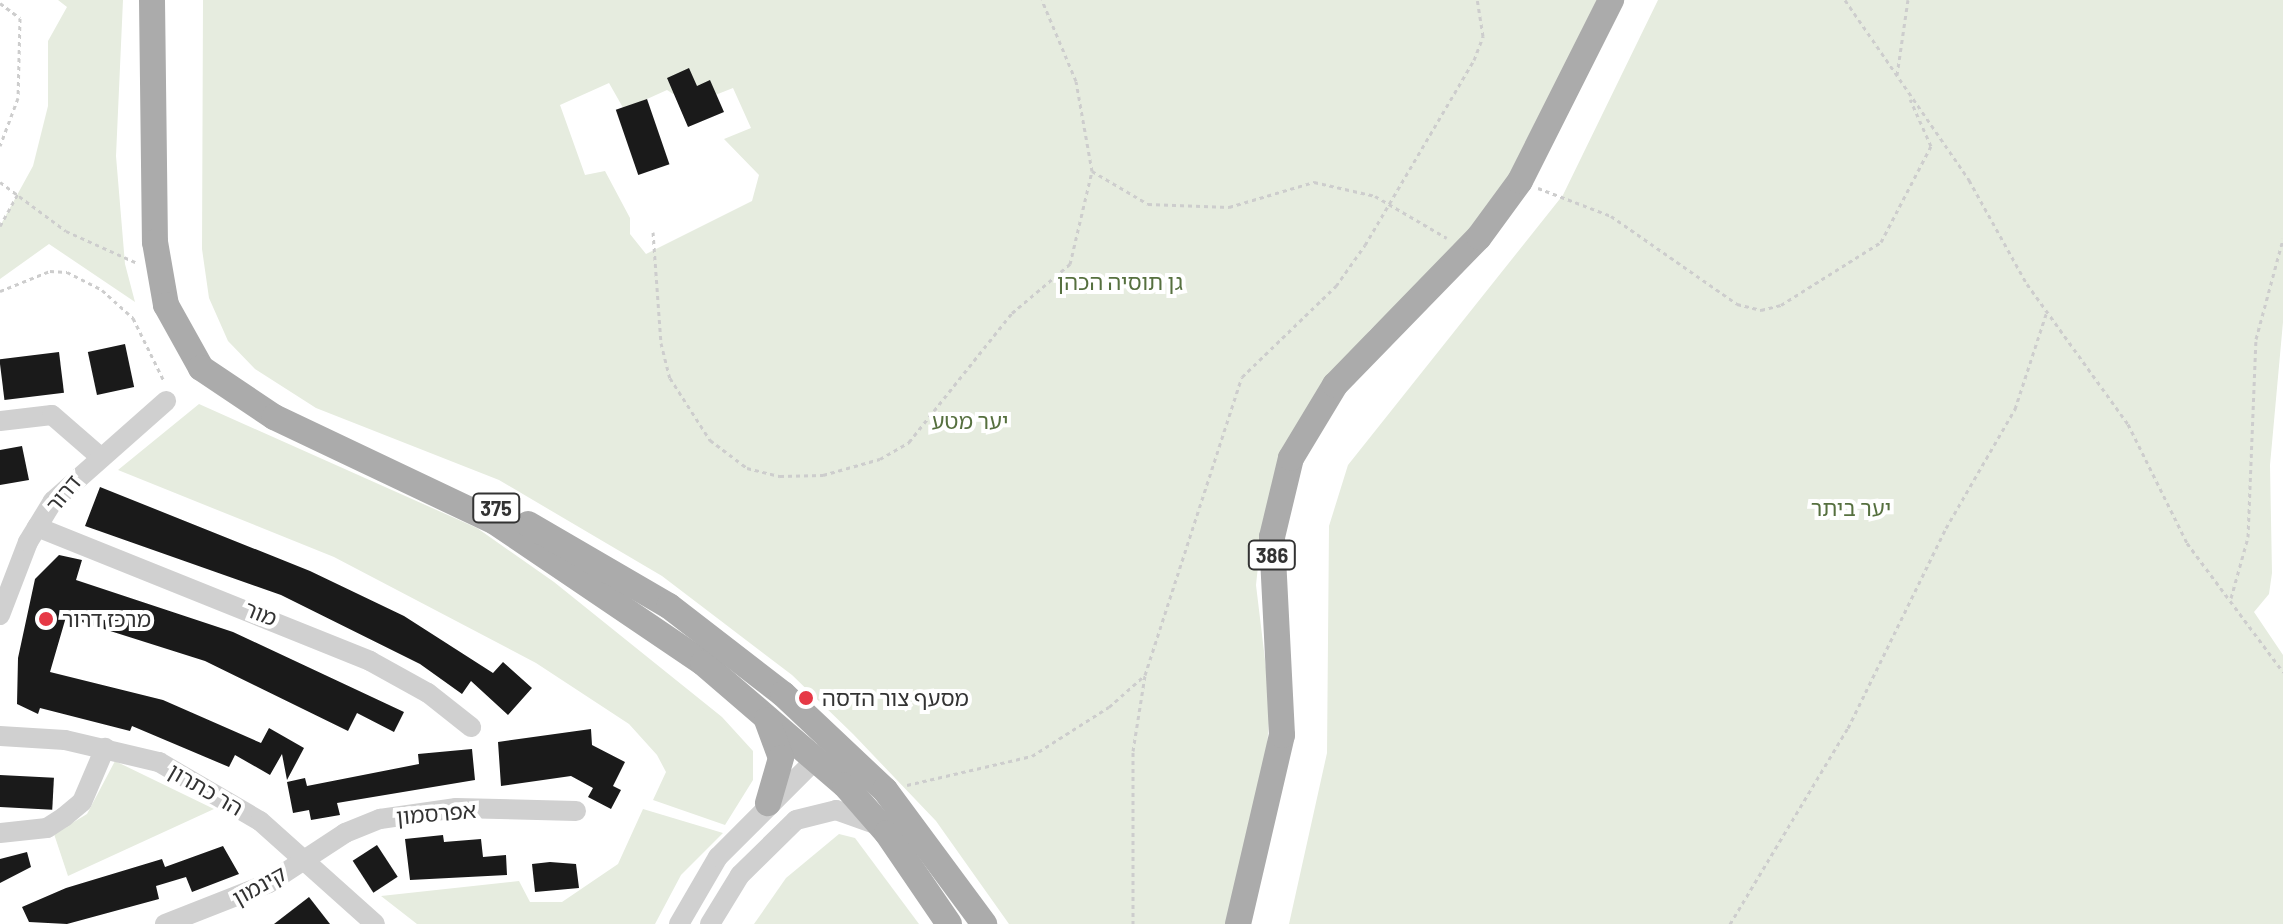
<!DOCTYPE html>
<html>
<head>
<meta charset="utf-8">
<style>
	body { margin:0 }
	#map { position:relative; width:2283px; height:924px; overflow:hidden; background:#fff; font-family:Barlow,"Noto Sans Hebrew",sans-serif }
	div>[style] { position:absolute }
	.green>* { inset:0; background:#e6ecdf }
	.building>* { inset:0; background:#1a1a1a; transform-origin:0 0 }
	.path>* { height:3px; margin-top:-1.5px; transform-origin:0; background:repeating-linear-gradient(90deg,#cdcdcd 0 4px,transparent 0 8px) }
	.minor>* { height:20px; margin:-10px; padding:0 10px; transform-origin:10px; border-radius:10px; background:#d0d0d0 }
	.major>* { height:26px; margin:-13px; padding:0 13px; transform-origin:13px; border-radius:13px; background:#ababab }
	.dots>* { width:22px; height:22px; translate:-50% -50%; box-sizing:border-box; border:4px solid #fff; border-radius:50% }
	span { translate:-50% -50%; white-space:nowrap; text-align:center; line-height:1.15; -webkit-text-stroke:8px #fff; paint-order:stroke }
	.shield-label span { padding:2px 6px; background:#fff; border:2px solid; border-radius:6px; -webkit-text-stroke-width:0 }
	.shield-label { font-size:20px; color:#333; font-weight:700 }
	.park-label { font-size:22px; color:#56703f }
	.street-label { font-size:22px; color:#333 }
	.poi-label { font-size:22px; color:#333 }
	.left { translate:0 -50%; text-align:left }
</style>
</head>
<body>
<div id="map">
	<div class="green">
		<i style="clip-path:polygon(58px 0,123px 0,116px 156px,125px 264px,135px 302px,49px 244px,0 279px,0 226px,33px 166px,48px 106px,48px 41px,67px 7px)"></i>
		<i style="clip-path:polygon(evenodd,203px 0,1601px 0,1531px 147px,1455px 254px,1370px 330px,1289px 437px,1263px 520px,1256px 585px,1270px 701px,1267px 750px,1227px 924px,1009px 924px,936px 821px,853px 734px,792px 675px,662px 576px,499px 480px,316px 408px,255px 369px,228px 341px,209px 298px,202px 249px,203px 0,609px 83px,630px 120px,636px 104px,667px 90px,690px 105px,733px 88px,751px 128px,724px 139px,759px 175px,752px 201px,646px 254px,630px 234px,630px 218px,605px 171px,585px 175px,560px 105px,609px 83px)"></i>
		<i style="clip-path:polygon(1658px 0,2283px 0,2283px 322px,2270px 465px,2272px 573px,2269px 594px,2254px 612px,2283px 655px,2283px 924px,1289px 924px,1327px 753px,1329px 526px,1348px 465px,1563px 195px)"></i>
		<i style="clip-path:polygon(199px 404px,477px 528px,554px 582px,722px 717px,753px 751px,753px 780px,725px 825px,653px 800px,666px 772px,657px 755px,629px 724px,536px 663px,334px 557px,118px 470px)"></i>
		<i style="clip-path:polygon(115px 761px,214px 809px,68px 876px,54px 834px,87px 814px)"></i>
		<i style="clip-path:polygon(643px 809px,723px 833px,681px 875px,655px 924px,417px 924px,381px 896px,519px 881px,530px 902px,562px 902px,618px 864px)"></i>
		<i style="clip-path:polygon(839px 834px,855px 838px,919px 924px,754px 924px,786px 878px)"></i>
	</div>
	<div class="building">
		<i style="clip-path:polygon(689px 68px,697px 86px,710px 80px,724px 112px,688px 127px,667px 78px)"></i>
		<i style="left:647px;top:99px;width:69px;height:33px;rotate:71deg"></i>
		<i style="left:125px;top:344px;width:44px;height:38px;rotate:78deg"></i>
		<i style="left:59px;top:352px;width:41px;height:60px;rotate:83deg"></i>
		<i style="clip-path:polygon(22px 446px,29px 480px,0 485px,0 450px)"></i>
		<i style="clip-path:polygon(100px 487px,310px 571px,404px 616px,493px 673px,503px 662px,532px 688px,508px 715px,471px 681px,462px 694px,420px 664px,281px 595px,85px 526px)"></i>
		<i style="clip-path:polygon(59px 555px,82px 560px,76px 580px,233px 632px,404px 712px,394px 732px,357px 713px,348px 731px,205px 661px,66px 617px,50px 672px,163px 700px,261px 743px,269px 728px,304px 748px,287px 780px,282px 754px,270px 775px,235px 755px,229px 767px,132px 726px,130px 731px,40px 708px,38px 714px,17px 704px,18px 658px,35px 579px)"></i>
		<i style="clip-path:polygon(591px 729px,592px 745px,625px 762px,613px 786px,621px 790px,611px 809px,588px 797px,593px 788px,571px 776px,501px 786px,498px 742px)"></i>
		<i style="clip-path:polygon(472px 749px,475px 780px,337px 803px,340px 815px,311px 820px,309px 810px,293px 813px,287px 782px,305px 778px,307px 786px,419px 764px,418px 754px)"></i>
		<i style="left:0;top:775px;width:54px;height:32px;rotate:3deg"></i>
		<i style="clip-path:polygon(443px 835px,444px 842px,481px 839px,483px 857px,506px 855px,507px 875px,410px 880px,405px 839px)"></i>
		<i style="left:377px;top:845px;width:38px;height:29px;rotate:57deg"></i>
		<i style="clip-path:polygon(223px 846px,239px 874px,192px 892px,186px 877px,156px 886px,159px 899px,67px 924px,29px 922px,22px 907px,66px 888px,162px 859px,165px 867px)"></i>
		<i style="clip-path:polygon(27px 852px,31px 867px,0 883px,0 859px)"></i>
		<i style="clip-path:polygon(550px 862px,576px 864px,579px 888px,535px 892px,532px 864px)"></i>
		<i style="clip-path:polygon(309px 897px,330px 924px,274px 924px)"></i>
	</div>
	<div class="path">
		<i style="left:1845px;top:0;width:219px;rotate:55.4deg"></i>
		<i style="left:1969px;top:180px;width:119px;rotate:60.9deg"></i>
		<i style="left:2027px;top:284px;width:173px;rotate:54.2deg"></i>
		<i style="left:2128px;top:424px;width:133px;rotate:63.6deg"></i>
		<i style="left:2187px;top:543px;width:161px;rotate:53.3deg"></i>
		<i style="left:0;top:3px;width:25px;rotate:37deg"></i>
		<i style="left:20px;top:18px;width:80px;rotate:91.4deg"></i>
		<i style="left:18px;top:98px;width:51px;rotate:110.6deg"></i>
		<i style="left:1897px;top:75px;width:76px;rotate:-81.7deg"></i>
		<i style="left:1092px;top:171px;width:65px;rotate:30.5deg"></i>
		<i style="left:1148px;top:204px;width:81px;rotate:2.1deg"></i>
		<i style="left:1229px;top:207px;width:89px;rotate:-16.4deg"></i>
		<i style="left:1314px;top:182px;width:63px;rotate:12.9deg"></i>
		<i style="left:1375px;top:196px;width:83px;rotate:30.3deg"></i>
		<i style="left:0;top:182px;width:82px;rotate:36.6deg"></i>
		<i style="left:66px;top:231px;width:76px;rotate:24.2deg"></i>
		<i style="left:1538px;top:188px;width:78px;rotate:21deg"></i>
		<i style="left:1611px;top:216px;width:154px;rotate:34.9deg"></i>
		<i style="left:1737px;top:304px;width:25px;rotate:14deg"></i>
		<i style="left:1761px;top:310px;width:21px;rotate:-14deg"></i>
		<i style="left:1781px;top:305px;width:118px;rotate:-32.2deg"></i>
		<i style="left:1881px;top:242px;width:108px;rotate:-62.5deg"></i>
		<i style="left:1931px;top:146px;width:51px;rotate:-114.1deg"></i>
		<i style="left:0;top:226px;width:39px;rotate:-61deg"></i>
		<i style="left:653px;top:232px;width:111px;rotate:85.9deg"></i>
		<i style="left:661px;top:343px;width:36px;rotate:76deg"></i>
		<i style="left:670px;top:378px;width:74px;rotate:57.2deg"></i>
		<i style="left:710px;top:440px;width:46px;rotate:37.1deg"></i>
		<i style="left:747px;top:468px;width:34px;rotate:14deg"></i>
		<i style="left:780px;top:476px;width:43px;rotate:-1.3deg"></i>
		<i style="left:823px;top:475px;width:59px;rotate:-15.7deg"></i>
		<i style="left:880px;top:459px;width:34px;rotate:-30deg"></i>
		<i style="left:909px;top:442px;width:165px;rotate:-51.4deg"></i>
		<i style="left:1012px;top:313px;width:76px;rotate:-40.2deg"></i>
		<i style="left:1070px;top:264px;width:96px;rotate:-76.7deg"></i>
		<i style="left:1092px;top:171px;width:91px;rotate:-100.1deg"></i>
		<i style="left:1076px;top:81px;width:88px;rotate:-112.8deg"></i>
		<i style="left:0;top:291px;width:54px;rotate:-21.8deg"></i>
		<i style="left:50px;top:271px;width:17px;rotate:3deg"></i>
		<i style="left:67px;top:272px;width:39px;rotate:27deg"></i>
		<i style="left:102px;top:290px;width:42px;rotate:42.1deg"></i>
		<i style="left:133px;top:318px;width:70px;rotate:63.8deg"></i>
		<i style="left:2231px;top:598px;width:63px;rotate:-74.4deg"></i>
		<i style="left:2248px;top:537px;width:198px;rotate:-87.7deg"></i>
		<i style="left:2256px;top:339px;width:104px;rotate:-74.9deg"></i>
		<i style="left:907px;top:785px;width:128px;rotate:-13.1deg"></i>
		<i style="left:1032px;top:756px;width:91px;rotate:-32.5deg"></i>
		<i style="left:1109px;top:707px;width:48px;rotate:-41.6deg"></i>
		<i style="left:1133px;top:924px;width:173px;rotate:-90deg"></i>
		<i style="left:1133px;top:751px;width:77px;rotate:-81deg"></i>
		<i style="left:1145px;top:675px;width:313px;rotate:-72deg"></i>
		<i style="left:1242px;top:377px;width:131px;rotate:-44.1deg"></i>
		<i style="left:1336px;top:286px;width:50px;rotate:-54.7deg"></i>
		<i style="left:1365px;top:245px;width:215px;rotate:-59.5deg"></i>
		<i style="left:1474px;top:60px;width:26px;rotate:-69deg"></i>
		<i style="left:1483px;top:36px;width:36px;rotate:-99deg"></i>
		<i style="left:1730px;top:924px;width:229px;rotate:-59deg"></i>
		<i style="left:1848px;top:728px;width:223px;rotate:-63.9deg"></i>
		<i style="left:1946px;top:528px;width:138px;rotate:-59.9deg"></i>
		<i style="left:2015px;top:409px;width:103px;rotate:-71.9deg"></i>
	</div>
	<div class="minor">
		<i style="left:0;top:421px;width:52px;rotate:-6.6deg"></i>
		<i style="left:52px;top:415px;width:61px;rotate:41deg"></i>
		<i style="left:37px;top:527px;width:359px;rotate:21.9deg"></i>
		<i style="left:370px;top:661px;width:66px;rotate:28.9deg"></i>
		<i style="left:428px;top:693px;width:55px;rotate:38.3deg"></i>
		<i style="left:0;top:615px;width:78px;rotate:-69deg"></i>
		<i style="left:28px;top:542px;width:48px;rotate:-58.6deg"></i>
		<i style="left:53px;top:501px;width:151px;rotate:-41.5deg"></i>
		<i style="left:0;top:736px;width:65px;rotate:3.5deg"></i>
		<i style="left:65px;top:740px;width:97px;rotate:13.2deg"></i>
		<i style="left:159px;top:762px;width:117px;rotate:30.3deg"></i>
		<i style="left:260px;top:821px;width:154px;rotate:41.8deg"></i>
		<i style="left:0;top:833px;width:47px;rotate:-6.1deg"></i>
		<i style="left:47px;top:828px;width:20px;rotate:-33deg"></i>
		<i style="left:64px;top:817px;width:23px;rotate:-40deg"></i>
		<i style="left:82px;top:802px;width:59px;rotate:-66.9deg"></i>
		<i style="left:165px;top:924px;width:112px;rotate:-21.5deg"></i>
		<i style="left:269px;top:883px;width:91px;rotate:-33.3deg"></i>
		<i style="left:345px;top:833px;width:38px;rotate:-22deg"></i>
		<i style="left:380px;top:819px;width:77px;rotate:-8.2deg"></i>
		<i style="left:456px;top:808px;width:120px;rotate:1.4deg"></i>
		<i style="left:679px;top:924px;width:78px;rotate:-59.8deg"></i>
		<i style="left:718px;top:857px;width:148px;rotate:-45deg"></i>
		<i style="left:710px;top:924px;width:57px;rotate:-58.5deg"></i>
		<i style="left:740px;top:875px;width:78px;rotate:-44.5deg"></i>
		<i style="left:796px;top:820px;width:41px;rotate:-14deg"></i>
		<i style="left:836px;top:810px;width:41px;rotate:19.7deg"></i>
	</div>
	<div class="major">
		<i style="left:152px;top:0;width:242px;rotate:89.3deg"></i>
		<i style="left:155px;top:242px;width:64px;rotate:80.1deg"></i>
		<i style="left:166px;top:305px;width:72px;rotate:60.9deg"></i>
		<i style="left:201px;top:368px;width:88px;rotate:33.9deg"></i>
		<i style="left:274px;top:417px;width:245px;rotate:25.4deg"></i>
		<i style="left:495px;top:522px;width:251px;rotate:34.1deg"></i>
		<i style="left:703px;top:663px;width:187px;rotate:40.7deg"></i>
		<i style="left:845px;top:785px;width:64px;rotate:48.8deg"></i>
		<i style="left:887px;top:833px;width:110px;rotate:55.7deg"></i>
		<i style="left:528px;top:524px;width:163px;rotate:30.2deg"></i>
		<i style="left:669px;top:606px;width:144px;rotate:37.7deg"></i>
		<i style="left:783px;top:694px;width:140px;rotate:43.3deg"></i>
		<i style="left:885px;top:790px;width:167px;rotate:53.5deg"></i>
		<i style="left:767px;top:720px;width:40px;rotate:69.8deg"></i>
		<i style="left:781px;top:758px;width:47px;rotate:106.1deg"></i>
		<i style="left:1238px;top:924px;width:194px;rotate:-76.9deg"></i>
		<i style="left:1282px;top:735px;width:198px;rotate:-92.9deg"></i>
		<i style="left:1272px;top:537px;width:81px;rotate:-76.5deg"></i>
		<i style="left:1291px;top:458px;width:85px;rotate:-58.9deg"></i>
		<i style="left:1335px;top:385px;width:206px;rotate:-45.8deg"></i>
		<i style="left:1479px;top:237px;width:69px;rotate:-53.8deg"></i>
		<i style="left:1520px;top:181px;width:203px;rotate:-63.3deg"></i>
	</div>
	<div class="dots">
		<i style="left:46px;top:619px;background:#e63946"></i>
		<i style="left:806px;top:698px;background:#e63946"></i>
	</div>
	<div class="shield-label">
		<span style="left:496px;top:508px">375</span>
		<span style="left:1272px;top:555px">386</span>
	</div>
	<div class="park-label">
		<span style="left:1120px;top:282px">גן תוסיה הכהן</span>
		<span style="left:970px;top:421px">יער מטע</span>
		<span style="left:1851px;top:508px">יער ביתר</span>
	</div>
	<div class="street-label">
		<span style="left:63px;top:493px;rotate:-50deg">דרור</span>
		<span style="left:261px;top:613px;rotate:22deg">מור</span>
		<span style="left:206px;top:789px;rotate:30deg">הר כתרון</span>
		<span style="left:436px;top:813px;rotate:-5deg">אפרסמון</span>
		<span style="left:259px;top:885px;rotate:-29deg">קינמון</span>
	</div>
	<div class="poi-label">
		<span class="left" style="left:62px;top:619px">מרכז דרור</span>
		<span class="left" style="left:822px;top:698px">מסעף צור הדסה</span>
	</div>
</div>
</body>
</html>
